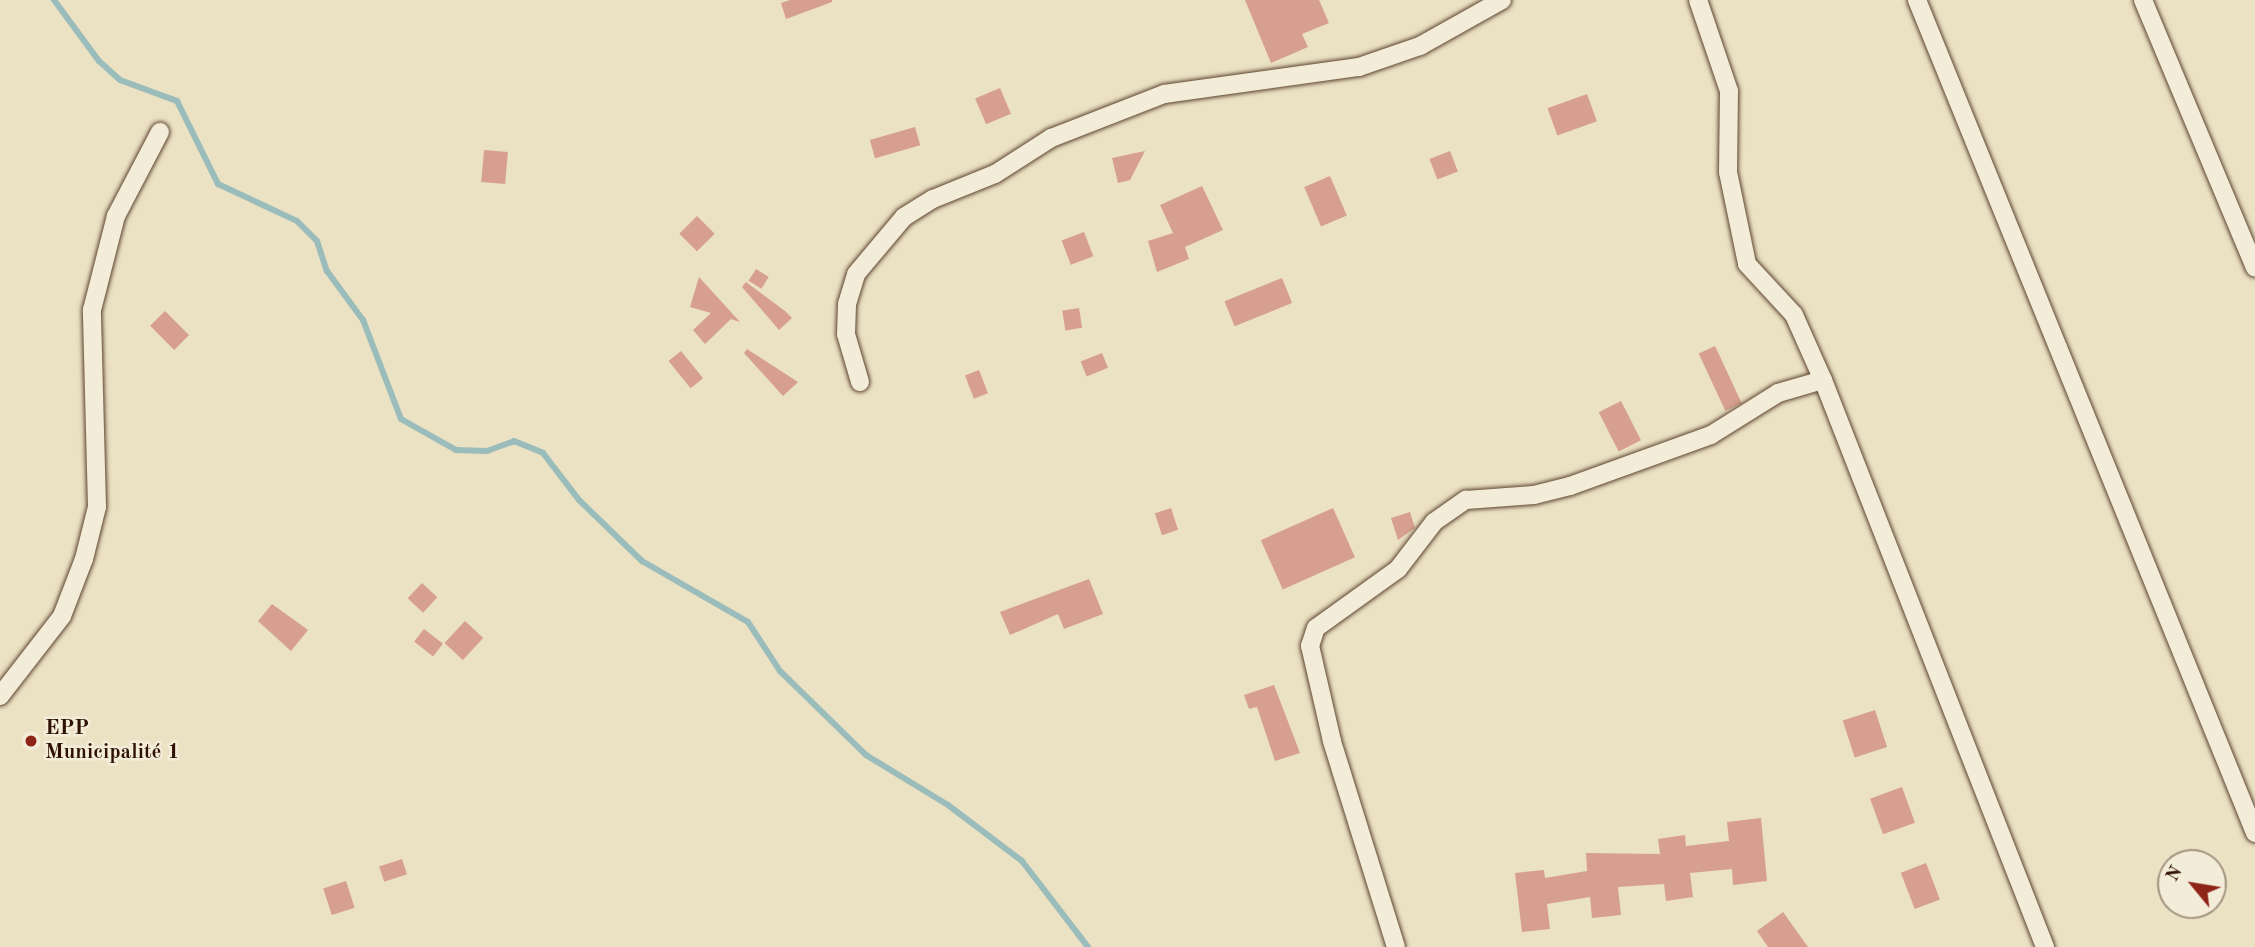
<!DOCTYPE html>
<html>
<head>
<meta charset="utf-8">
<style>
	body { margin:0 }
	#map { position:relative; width:2255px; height:947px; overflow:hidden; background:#ebe1c3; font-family:"Old Standard TT",serif }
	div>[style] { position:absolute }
	.stream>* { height:6px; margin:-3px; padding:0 3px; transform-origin:3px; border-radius:3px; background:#9abcbb }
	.building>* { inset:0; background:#d79f8e; transform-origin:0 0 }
	.roads { filter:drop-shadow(0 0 2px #5e4531) drop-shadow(0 0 2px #5e4531) }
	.minor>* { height:18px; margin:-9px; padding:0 9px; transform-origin:9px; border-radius:9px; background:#f2ecd8 }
	.dots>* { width:19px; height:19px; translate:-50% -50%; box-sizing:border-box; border:4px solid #f2ecd8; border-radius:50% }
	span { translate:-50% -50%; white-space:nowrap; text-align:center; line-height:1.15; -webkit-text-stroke:5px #f2ecd8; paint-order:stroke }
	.poi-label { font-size:21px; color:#2f1100; font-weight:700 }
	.left { translate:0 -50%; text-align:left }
	.north { position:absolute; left:2157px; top:849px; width:70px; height:70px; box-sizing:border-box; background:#f2ecd8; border:2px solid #a49482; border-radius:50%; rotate:300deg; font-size:19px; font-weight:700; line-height:28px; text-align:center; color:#2f1100 }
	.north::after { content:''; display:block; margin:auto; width:24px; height:32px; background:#8f2418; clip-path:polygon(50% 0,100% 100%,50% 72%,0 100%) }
</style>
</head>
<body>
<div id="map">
	<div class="stream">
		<i style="left:54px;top:0;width:76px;rotate:53.6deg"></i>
		<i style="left:99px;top:61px;width:28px;rotate:42deg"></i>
		<i style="left:120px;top:80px;width:61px;rotate:20.2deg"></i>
		<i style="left:177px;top:101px;width:93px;rotate:63.7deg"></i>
		<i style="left:218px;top:184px;width:87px;rotate:25.1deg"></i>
		<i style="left:297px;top:221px;width:28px;rotate:45deg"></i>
		<i style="left:317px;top:241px;width:32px;rotate:72deg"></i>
		<i style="left:327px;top:271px;width:61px;rotate:53.7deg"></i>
		<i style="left:363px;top:320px;width:106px;rotate:69deg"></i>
		<i style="left:401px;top:419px;width:63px;rotate:29.4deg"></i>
		<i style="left:456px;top:450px;width:31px;rotate:2deg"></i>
		<i style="left:487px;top:451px;width:29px;rotate:-20deg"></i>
		<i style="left:514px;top:441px;width:31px;rotate:22deg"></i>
		<i style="left:543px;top:453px;width:59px;rotate:52.5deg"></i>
		<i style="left:579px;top:500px;width:88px;rotate:44.1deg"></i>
		<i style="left:642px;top:561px;width:122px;rotate:29.9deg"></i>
		<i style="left:748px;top:622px;width:59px;rotate:56.9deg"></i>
		<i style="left:780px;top:671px;width:120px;rotate:44.3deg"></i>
		<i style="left:866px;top:755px;width:96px;rotate:31.4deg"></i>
		<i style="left:948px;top:805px;width:93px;rotate:37.1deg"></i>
		<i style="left:1022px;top:861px;width:108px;rotate:52.5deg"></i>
	</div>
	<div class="building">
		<i style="clip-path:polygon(790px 0,832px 0,832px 2px,786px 19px,781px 3px)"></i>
		<i style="clip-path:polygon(1245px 0,1319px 0,1329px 23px,1302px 34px,1308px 47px,1271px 63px)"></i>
		<i style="left:1000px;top:88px;width:28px;height:27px;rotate:67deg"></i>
		<i style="left:1587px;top:94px;width:29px;height:42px;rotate:70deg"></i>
		<i style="left:915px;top:127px;width:19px;height:47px;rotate:74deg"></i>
		<i style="left:484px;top:150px;width:24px;height:32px;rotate:5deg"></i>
		<i style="clip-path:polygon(1145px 151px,1130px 180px,1118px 183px,1112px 158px)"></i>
		<i style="left:1450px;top:151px;width:22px;height:22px;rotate:69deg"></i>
		<i style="left:1330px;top:176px;width:43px;height:28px;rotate:67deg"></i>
		<i style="clip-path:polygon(1202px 186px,1223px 230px,1185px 247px,1189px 259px,1157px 272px,1148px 241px,1173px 233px,1160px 205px)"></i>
		<i style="left:697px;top:216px;width:25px;height:25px;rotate:45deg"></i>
		<i style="left:1084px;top:232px;width:26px;height:24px;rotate:69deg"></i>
		<i style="left:756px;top:269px;width:15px;height:14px;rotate:32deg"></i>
		<i style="clip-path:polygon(699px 277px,740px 322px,731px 319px,705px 344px,693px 330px,711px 313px,690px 307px)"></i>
		<i style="left:1282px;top:278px;width:27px;height:62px;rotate:68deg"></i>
		<i style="clip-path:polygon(746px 282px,785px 311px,792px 318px,779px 330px,742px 287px)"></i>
		<i style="left:1079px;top:308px;width:20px;height:17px;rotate:81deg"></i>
		<i style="left:165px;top:311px;width:34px;height:21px;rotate:45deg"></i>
		<i style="left:1715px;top:346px;width:63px;height:18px;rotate:65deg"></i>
		<i style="clip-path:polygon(747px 349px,798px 382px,783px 396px,744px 353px)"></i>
		<i style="left:681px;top:351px;width:35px;height:16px;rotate:51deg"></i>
		<i style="left:1102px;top:353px;width:16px;height:23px;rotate:68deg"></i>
		<i style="left:979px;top:370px;width:25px;height:15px;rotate:69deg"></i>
		<i style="left:1621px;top:401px;width:44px;height:25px;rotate:63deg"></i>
		<i style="left:1171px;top:508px;width:23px;height:17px;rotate:72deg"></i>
		<i style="left:1333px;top:508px;width:54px;height:79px;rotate:66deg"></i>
		<i style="clip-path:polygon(1410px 512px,1415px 528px,1398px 540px,1391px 518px)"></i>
		<i style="clip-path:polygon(1089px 579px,1103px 614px,1064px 629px,1058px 614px,1010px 635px,1000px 612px)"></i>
		<i style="left:422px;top:583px;width:21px;height:21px;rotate:43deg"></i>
		<i style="clip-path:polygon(272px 604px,308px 630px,291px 651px,258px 621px)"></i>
		<i style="left:465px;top:621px;width:25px;height:30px;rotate:43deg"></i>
		<i style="left:424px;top:629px;width:24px;height:16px;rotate:38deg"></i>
		<i style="clip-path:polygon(1274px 685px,1300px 753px,1275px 761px,1257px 707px,1249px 709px,1244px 695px)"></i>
		<i style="left:1875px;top:710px;width:39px;height:34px;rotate:72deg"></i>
		<i style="left:1902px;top:787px;width:38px;height:34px;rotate:70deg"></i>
		<i style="clip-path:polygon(1761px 818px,1767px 881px,1733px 885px,1732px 869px,1690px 873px,1693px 897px,1666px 901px,1664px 884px,1618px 887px,1621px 915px,1592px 918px,1590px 897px,1547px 904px,1550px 929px,1522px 932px,1515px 873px,1544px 870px,1545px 878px,1587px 871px,1586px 853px,1660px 854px,1658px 839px,1685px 835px,1686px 846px,1729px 841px,1727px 822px)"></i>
		<i style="left:402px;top:859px;width:16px;height:24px;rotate:72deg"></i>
		<i style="left:1926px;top:863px;width:39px;height:27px;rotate:69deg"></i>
		<i style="left:346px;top:881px;width:28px;height:24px;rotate:72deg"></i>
		<i style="clip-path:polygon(1783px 912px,1808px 947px,1768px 947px,1757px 931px)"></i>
	</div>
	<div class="roads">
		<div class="minor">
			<i style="left:1698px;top:0;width:96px;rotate:71.2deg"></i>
			<i style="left:1729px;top:91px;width:81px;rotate:90.7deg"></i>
			<i style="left:1728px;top:172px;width:94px;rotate:78.3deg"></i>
			<i style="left:1747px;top:264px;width:69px;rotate:47.3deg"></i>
			<i style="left:1794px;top:315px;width:71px;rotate:66deg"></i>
			<i style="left:1823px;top:380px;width:609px;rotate:68.62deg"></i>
			<i style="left:1917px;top:0;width:899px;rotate:67.91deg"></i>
			<i style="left:2143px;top:0;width:290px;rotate:67.3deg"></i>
			<i style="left:860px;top:382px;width:50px;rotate:-106.3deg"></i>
			<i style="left:846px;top:334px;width:30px;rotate:-88deg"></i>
			<i style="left:847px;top:304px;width:31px;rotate:-73deg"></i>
			<i style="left:856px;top:274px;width:75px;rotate:-49.9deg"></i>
			<i style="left:904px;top:217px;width:34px;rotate:-32deg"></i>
			<i style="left:933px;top:199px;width:67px;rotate:-22deg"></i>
			<i style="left:995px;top:174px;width:67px;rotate:-32.7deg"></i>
			<i style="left:1051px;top:138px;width:121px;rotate:-21.3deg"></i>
			<i style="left:1164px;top:94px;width:197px;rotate:-7.9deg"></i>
			<i style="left:1359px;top:67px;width:65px;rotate:-19deg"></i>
			<i style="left:1420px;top:46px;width:94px;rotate:-29.3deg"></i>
			<i style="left:0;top:696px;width:101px;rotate:-52.2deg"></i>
			<i style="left:62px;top:616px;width:61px;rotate:-68.9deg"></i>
			<i style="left:84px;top:559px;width:54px;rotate:-76deg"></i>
			<i style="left:97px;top:507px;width:197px;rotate:-91.5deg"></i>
			<i style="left:92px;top:310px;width:97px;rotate:-75.7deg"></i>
			<i style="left:116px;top:216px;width:95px;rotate:-62.4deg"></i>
			<i style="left:1396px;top:947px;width:216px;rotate:-107.3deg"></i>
			<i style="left:1332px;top:741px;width:98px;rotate:-103deg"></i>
			<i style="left:1310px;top:646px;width:19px;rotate:-72deg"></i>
			<i style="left:1316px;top:628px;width:101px;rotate:-35.7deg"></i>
			<i style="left:1398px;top:569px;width:59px;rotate:-52.5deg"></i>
			<i style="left:1434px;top:522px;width:39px;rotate:-35deg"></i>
			<i style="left:1466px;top:500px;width:68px;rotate:-4.2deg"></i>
			<i style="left:1534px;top:495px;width:37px;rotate:-14deg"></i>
			<i style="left:1570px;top:486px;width:150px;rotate:-19.9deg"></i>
			<i style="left:1711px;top:435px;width:79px;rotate:-32.1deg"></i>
			<i style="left:1778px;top:393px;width:47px;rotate:-16.1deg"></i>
		</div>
	</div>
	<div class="dots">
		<i style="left:31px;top:741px;background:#8f2418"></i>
	</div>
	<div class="poi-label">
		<span class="left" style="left:45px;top:741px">EPP<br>Municipalité 1</span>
	</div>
	<div class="north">N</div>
</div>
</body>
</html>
